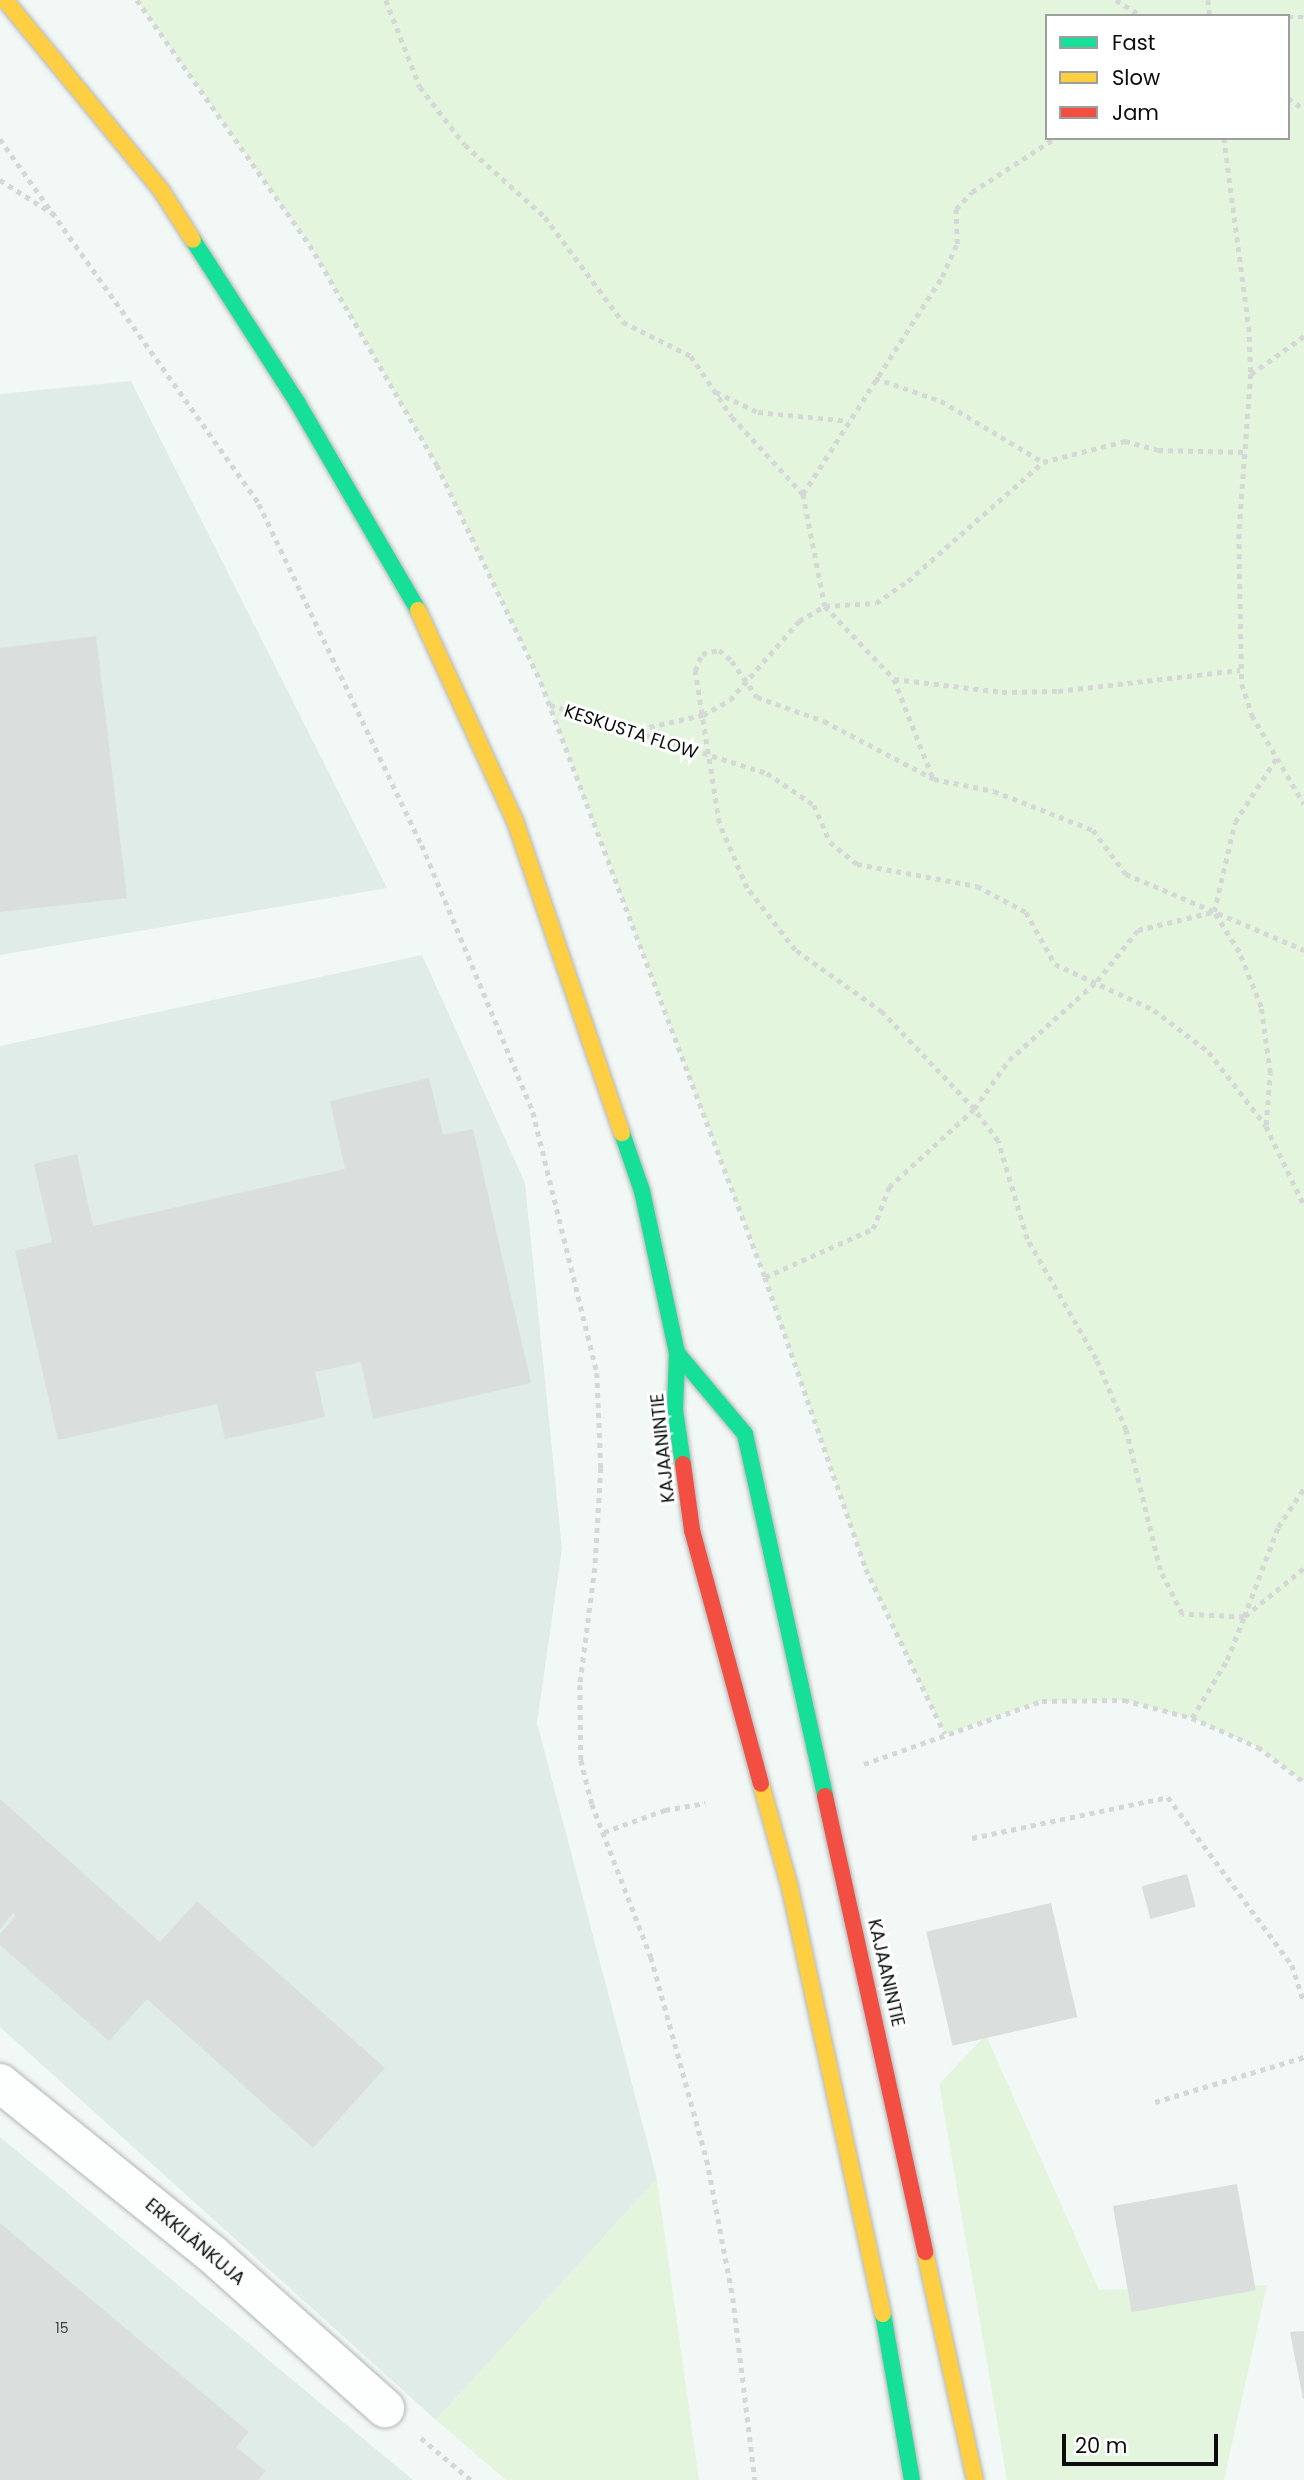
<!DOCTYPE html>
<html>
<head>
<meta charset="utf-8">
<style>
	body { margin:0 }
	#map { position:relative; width:1304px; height:2480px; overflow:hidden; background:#f2f8f6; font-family:Poppins,sans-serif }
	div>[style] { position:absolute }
	.built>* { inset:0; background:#dfece7 }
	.green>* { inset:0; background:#e4f5de }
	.building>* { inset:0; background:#dadfde; transform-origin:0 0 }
	.path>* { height:4.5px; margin-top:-2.25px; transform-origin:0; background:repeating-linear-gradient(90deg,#d6d8d7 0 5px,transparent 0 10px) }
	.roads { filter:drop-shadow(0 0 2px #b2b5b5) drop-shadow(0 0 2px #b2b5b5) }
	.street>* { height:38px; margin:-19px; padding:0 19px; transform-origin:19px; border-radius:19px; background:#fdfefe }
	.fast>* { height:16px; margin:-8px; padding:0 8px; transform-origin:8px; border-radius:8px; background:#16e098 }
	.slow>* { height:16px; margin:-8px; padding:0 8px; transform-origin:8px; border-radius:8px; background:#ffcf43 }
	.jam>* { height:16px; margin:-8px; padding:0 8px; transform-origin:8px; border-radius:8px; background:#f24e42 }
	span { translate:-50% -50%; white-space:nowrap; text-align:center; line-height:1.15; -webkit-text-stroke:6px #fff; paint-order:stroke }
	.number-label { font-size:14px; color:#3e4240 }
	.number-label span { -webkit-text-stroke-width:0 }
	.street-label { font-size:18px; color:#0a0d0c }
	.legend { position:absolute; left:1045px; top:14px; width:245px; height:126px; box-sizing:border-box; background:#fff; border:2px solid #9d9e9e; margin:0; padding:9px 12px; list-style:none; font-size:21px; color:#0a0d0c }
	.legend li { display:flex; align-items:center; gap:14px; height:35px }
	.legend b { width:35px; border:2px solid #9d9e9e }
	.scale { position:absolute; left:1062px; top:2434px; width:156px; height:32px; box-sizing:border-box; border:4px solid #0a0d0c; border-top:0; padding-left:9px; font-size:21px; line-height:24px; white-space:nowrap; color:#0a0d0c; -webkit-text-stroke:5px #fff; paint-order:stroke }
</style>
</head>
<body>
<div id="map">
	<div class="built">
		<i style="clip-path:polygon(131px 381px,387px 888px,0 955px,0 394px)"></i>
		<i style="clip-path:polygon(422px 955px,525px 1183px,562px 1548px,537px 1723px,657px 2179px,436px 2420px,0 2027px,0 1046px)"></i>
		<i style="clip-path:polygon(0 2137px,413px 2480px,0 2480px)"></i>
	</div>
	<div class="green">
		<i style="clip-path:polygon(evenodd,137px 0,1304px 0,1304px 1782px,1258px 1747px,1192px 1718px,1124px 1700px,1042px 1701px,945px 1734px,866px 1569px,765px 1277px,541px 682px,437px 465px,310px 245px,137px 0,1047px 16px,1288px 16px,1288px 138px,1047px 138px,1047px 16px)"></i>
		<i style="clip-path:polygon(986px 2035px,1099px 2290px,1267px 2285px,1224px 2480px,1007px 2480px,939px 2084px)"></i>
		<i style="clip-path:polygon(657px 2179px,699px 2480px,506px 2480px,436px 2420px)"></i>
	</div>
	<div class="building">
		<i style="clip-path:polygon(96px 636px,127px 898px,0 912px,0 648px)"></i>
		<i style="clip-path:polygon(429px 1078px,443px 1135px,473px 1129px,531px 1383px,373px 1419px,361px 1362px,315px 1372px,325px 1417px,225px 1439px,217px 1404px,58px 1440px,15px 1251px,52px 1242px,34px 1164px,77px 1154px,93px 1226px,345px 1169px,330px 1101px)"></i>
		<i style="clip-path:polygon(0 1799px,160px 1942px,197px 1901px,385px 2068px,313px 2148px,147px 1999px,109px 2041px,0 1945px,0 1934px,16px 1916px,13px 1913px,0 1929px)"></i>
		<i style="left:1187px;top:1874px;width:34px;height:47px;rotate:75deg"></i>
		<i style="left:1051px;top:1903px;width:117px;height:128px;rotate:77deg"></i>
		<i style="left:1237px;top:2184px;width:108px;height:126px;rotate:80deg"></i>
		<i style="clip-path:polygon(0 2223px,249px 2432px,236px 2447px,266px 2471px,258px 2480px,0 2480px)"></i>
		<i style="clip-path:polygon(1304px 2331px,1304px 2398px,1303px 2399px,1290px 2332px)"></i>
	</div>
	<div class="path">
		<i style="left:137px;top:0;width:300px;rotate:54.8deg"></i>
		<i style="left:310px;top:245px;width:254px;rotate:60deg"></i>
		<i style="left:437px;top:465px;width:241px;rotate:64.4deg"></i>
		<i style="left:541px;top:682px;width:636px;rotate:69.37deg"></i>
		<i style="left:765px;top:1277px;width:309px;rotate:70.9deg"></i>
		<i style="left:866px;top:1569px;width:183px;rotate:64.4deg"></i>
		<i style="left:386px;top:0;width:93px;rotate:68.7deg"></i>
		<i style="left:420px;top:87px;width:73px;rotate:52.2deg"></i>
		<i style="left:465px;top:145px;width:108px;rotate:42deg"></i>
		<i style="left:545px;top:217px;width:131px;rotate:53.4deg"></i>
		<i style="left:623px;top:322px;width:76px;rotate:26.6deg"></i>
		<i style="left:691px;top:356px;width:73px;rotate:56.1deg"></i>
		<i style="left:732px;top:417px;width:105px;rotate:47.3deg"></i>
		<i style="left:803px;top:494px;width:114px;rotate:78.9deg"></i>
		<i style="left:825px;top:606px;width:100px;rotate:46.6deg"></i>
		<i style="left:894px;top:679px;width:106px;rotate:68.5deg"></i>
		<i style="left:1116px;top:0;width:31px;rotate:32deg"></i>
		<i style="left:1208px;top:0;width:16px;rotate:83deg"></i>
		<i style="left:1288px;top:17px;width:16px"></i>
		<i style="left:1288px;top:98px;width:19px;rotate:35deg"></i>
		<i style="left:1224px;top:138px;width:191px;rotate:82.5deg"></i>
		<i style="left:1249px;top:327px;width:47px;rotate:87.6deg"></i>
		<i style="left:1251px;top:374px;width:160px;rotate:94.3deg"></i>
		<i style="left:1239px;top:534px;width:150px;rotate:88.9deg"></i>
		<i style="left:1242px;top:684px;width:33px;rotate:72deg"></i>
		<i style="left:1252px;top:715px;width:103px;rotate:59.7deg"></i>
		<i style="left:0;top:139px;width:448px;rotate:54.6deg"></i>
		<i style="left:259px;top:504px;width:378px;rotate:64.5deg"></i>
		<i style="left:422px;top:845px;width:289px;rotate:67.4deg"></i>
		<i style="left:533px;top:1112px;width:269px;rotate:76.2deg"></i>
		<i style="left:597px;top:1373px;width:95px;rotate:87.6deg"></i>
		<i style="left:601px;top:1468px;width:100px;rotate:93.4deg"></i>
		<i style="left:595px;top:1568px;width:118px;rotate:97.3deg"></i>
		<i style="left:580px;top:1685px;width:75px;rotate:89.2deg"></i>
		<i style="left:581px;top:1760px;width:45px;rotate:76deg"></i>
		<i style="left:592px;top:1804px;width:164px;rotate:68.9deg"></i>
		<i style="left:651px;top:1957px;width:211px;rotate:74.6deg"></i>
		<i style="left:707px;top:2160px;width:140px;rotate:79.3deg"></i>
		<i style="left:733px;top:2298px;width:183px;rotate:83.1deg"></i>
		<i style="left:0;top:180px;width:67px;rotate:32.3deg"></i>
		<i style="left:1251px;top:374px;width:65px;rotate:-35.6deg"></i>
		<i style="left:875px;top:378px;width:70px;rotate:19.2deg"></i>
		<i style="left:941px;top:401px;width:119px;rotate:30.9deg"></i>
		<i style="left:716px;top:392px;width:47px;rotate:25.5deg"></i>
		<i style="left:758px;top:412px;width:91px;rotate:5.6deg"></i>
		<i style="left:803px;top:494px;width:258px;rotate:-57.4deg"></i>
		<i style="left:942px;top:277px;width:36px;rotate:-66deg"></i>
		<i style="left:957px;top:244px;width:35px;rotate:-92deg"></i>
		<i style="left:956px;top:209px;width:23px;rotate:-47deg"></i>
		<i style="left:972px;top:192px;width:99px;rotate:-33deg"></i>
		<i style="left:894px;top:679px;width:109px;rotate:6.9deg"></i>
		<i style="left:1002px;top:692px;width:56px;rotate:-1deg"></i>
		<i style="left:1058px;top:691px;width:183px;rotate:-6.6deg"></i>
		<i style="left:550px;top:705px;width:227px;rotate:17.4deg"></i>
		<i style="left:767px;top:773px;width:57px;rotate:34.2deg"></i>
		<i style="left:814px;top:805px;width:40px;rotate:66.6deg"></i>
		<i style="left:830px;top:842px;width:35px;rotate:39deg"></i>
		<i style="left:857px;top:864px;width:122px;rotate:10.4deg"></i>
		<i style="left:977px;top:886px;width:55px;rotate:28deg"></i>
		<i style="left:1026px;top:912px;width:60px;rotate:60.9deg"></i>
		<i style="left:1055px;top:964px;width:109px;rotate:24.9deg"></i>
		<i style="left:1154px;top:1010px;width:69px;rotate:37.4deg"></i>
		<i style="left:1209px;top:1052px;width:93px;rotate:52.4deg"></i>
		<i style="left:1266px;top:1126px;width:88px;rotate:64.3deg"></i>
		<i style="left:630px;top:731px;width:75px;rotate:-12.4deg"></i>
		<i style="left:703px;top:715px;width:31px;rotate:-29deg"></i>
		<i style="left:730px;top:700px;width:105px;rotate:-48.9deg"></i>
		<i style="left:799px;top:621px;width:30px;rotate:-30deg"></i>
		<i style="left:825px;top:606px;width:51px;rotate:-3.4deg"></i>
		<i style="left:876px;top:603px;width:39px;rotate:-35deg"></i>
		<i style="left:908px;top:581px;width:180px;rotate:-41.4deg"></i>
		<i style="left:1043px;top:462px;width:85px;rotate:-14.4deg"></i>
		<i style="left:1125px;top:441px;width:34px;rotate:15deg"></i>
		<i style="left:1158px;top:450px;width:87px;rotate:1.3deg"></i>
		<i style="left:1266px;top:1125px;width:52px;rotate:-85.6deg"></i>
		<i style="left:1270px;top:1073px;width:67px;rotate:-97.8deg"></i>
		<i style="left:1261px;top:1007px;width:59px;rotate:-111.8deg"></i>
		<i style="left:1239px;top:952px;width:47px;rotate:-122deg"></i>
		<i style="left:1214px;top:912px;width:92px;rotate:-76.9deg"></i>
		<i style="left:1235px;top:822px;width:77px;rotate:-57.1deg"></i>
		<i style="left:765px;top:1277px;width:118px;rotate:-24deg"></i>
		<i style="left:873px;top:1229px;width:45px;rotate:-69.1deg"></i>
		<i style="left:889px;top:1187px;width:115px;rotate:-42.5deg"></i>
		<i style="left:974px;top:1109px;width:60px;rotate:-54.5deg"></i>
		<i style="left:1009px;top:1060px;width:118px;rotate:-41.9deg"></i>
		<i style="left:1097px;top:981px;width:65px;rotate:-51.2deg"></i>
		<i style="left:1138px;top:930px;width:77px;rotate:-13.5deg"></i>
		<i style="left:1245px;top:1616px;width:76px;rotate:-39.1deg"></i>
		<i style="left:1244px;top:1617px;width:96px;rotate:-69.3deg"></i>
		<i style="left:1278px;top:1527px;width:47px;rotate:-56.3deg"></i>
		<i style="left:1192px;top:1718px;width:68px;rotate:-58.9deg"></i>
		<i style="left:1227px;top:1660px;width:46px;rotate:-68.4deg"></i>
		<i style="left:1244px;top:1617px;width:62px;rotate:-177.2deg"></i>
		<i style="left:1182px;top:1614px;width:49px;rotate:-116.6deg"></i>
		<i style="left:1160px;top:1570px;width:144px;rotate:-103.7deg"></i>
		<i style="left:1126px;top:1430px;width:77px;rotate:-112.9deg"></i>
		<i style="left:1096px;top:1359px;width:138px;rotate:-119.9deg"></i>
		<i style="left:1027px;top:1239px;width:102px;rotate:-106.5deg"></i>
		<i style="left:998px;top:1141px;width:40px;rotate:-127deg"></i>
		<i style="left:974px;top:1109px;width:134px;rotate:-133.5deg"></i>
		<i style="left:882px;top:1012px;width:107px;rotate:-144.5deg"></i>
		<i style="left:795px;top:950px;width:78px;rotate:-127.7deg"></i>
		<i style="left:747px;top:888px;width:71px;rotate:-113.3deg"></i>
		<i style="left:719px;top:823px;width:154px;rotate:-99deg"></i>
		<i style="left:695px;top:671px;width:18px;rotate:-68deg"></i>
		<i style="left:702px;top:654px;width:17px;rotate:-13deg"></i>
		<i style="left:719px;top:650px;width:17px;rotate:40deg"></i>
		<i style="left:732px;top:661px;width:44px;rotate:55.2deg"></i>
		<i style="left:757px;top:697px;width:71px;rotate:19.7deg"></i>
		<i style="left:824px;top:721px;width:124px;rotate:27.8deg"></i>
		<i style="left:934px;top:779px;width:61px;rotate:11.3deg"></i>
		<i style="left:994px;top:791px;width:106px;rotate:21.5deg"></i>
		<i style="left:1093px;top:830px;width:55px;rotate:53.1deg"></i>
		<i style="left:1126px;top:874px;width:194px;rotate:23.1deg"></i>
		<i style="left:864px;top:1764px;width:189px;rotate:-19.5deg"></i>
		<i style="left:1042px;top:1701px;width:82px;rotate:-0.7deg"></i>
		<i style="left:1124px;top:1700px;width:70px;rotate:14.8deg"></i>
		<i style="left:1192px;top:1718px;width:72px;rotate:23.7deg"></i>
		<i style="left:1258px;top:1747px;width:58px;rotate:37.3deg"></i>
		<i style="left:604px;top:1832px;width:65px;rotate:-19.8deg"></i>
		<i style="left:665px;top:1810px;width:41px;rotate:-9.9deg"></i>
		<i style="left:972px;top:1838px;width:200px;rotate:-11.8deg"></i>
		<i style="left:1168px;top:1797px;width:209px;rotate:53.6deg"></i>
		<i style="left:1292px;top:1965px;width:40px;rotate:72deg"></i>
		<i style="left:1155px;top:2102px;width:156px;rotate:-16.8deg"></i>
		<i style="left:421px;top:2438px;width:65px;rotate:40deg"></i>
	</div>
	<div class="roads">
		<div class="street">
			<i style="left:0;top:2083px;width:272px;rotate:38.9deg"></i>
			<i style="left:212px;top:2254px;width:232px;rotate:41.7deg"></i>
		</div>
		<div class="fast">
			<i style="left:193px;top:240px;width:193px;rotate:57.3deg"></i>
			<i style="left:297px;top:402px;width:241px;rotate:59.8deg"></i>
			<i style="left:622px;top:1133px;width:61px;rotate:71deg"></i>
			<i style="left:642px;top:1191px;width:166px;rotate:77.8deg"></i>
			<i style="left:677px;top:1353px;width:57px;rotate:92deg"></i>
			<i style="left:675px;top:1410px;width:55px;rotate:81.6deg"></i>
			<i style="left:677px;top:1353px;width:106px;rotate:50deg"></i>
			<i style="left:745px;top:1434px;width:371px;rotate:77.5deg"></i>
			<i style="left:883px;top:2314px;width:169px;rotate:80.1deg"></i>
		</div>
		<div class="slow">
			<i style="left:5px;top:0;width:246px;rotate:50.6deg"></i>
			<i style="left:161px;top:190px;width:59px;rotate:57.4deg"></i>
			<i style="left:418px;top:610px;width:232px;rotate:65.3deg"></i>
			<i style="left:515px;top:821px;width:330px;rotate:71.1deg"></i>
			<i style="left:761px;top:1784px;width:108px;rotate:74.4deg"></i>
			<i style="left:790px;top:1888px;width:436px;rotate:77.7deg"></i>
			<i style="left:925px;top:2252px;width:233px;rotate:77.6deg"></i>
		</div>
		<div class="jam">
			<i style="left:683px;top:1464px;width:67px;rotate:82.2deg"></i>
			<i style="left:692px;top:1530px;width:263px;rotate:74.8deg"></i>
			<i style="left:825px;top:1796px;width:467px;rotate:77.6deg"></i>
		</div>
	</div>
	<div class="number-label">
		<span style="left:62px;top:2328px">15</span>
	</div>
	<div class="street-label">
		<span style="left:631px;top:732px;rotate:18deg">KESKUSTA FLOW</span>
		<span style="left:663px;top:1448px;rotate:-96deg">KAJAANINTIE</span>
		<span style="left:886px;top:1973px;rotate:77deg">KAJAANINTIE</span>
		<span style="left:195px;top:2242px;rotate:40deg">ERKKILÄNKUJA</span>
	</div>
	<ul class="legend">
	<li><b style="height:9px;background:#16e098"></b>Fast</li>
	<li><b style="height:9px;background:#ffcf43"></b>Slow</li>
	<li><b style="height:9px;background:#f24e42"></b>Jam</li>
	</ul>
	<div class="scale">20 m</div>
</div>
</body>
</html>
